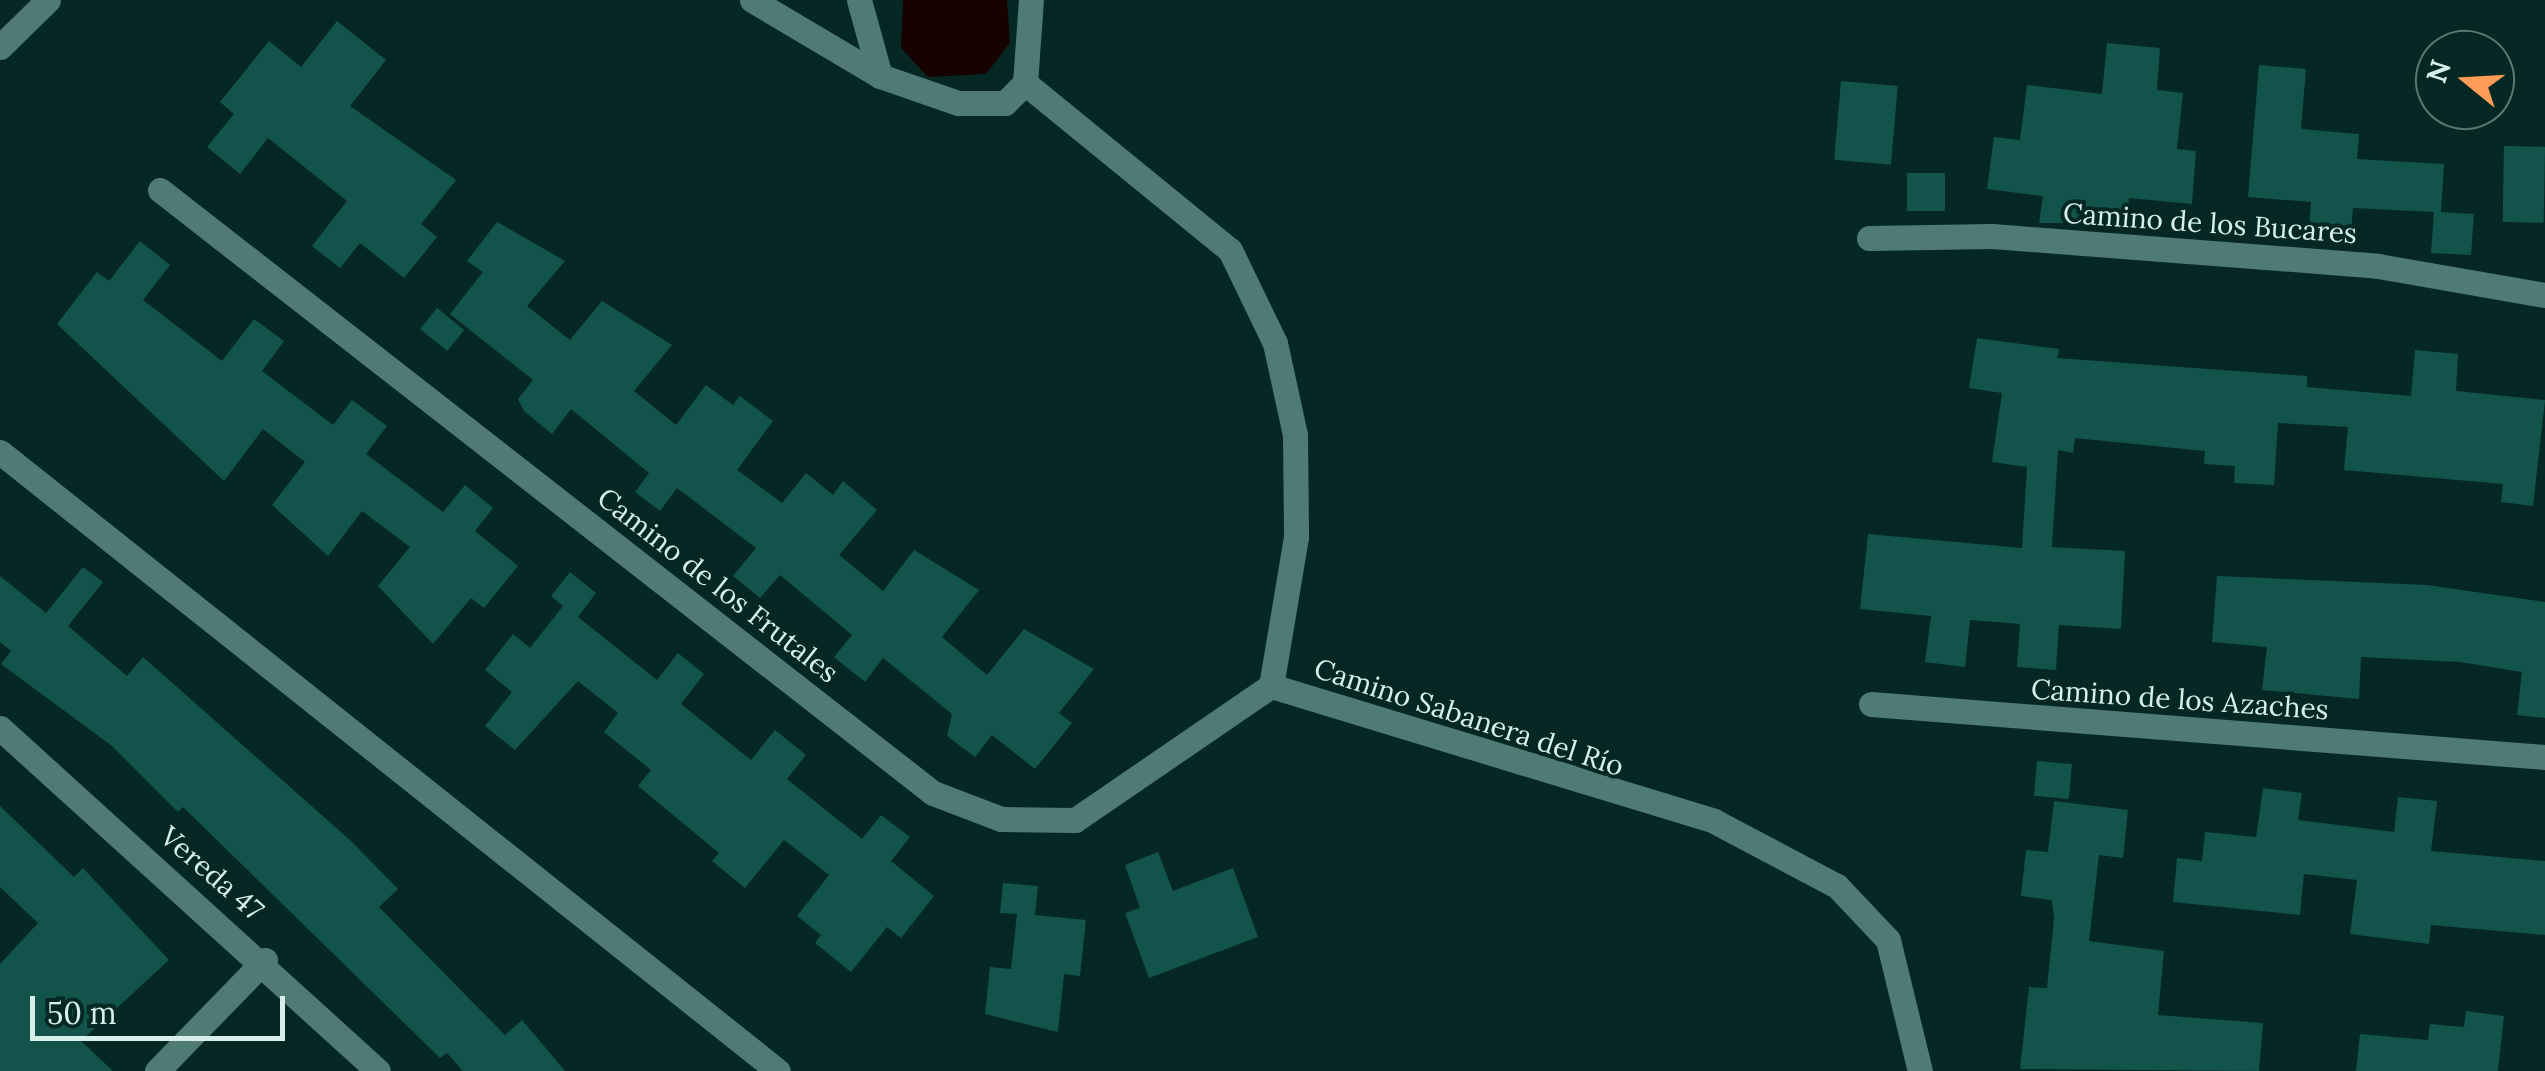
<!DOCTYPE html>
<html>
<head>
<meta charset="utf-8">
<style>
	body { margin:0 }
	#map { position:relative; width:2545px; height:1071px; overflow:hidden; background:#062824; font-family:Lora,serif }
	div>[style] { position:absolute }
	.water>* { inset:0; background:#160300 }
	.building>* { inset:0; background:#12534c; transform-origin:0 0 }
	.minor>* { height:25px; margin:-12.5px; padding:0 12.5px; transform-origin:12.5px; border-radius:12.5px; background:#507b75 }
	.tertiary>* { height:25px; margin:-12.5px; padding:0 12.5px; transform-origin:12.5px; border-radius:12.5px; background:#507b75 }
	span { translate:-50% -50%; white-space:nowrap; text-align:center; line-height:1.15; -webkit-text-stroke:8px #062824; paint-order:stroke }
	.street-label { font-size:28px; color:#d8eeeb }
	.north { position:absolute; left:2415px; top:30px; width:100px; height:100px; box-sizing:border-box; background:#062824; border:2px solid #5a7774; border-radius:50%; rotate:288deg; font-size:28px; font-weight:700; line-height:40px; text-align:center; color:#d8eeeb }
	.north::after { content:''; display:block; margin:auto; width:35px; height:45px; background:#fd9c56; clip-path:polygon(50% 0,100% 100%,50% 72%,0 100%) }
	.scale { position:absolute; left:30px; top:996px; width:255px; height:45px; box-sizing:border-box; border:5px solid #d8eeeb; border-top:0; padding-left:12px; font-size:30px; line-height:35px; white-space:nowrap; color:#d8eeeb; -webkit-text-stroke:8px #062824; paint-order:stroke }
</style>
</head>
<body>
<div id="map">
	<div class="water">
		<i style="clip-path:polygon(903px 0,1007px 0,1010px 43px,986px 74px,928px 77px,901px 48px)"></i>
	</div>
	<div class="building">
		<i style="clip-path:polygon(337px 21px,386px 60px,350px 106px,456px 180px,421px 224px,437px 237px,404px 278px,360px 243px,340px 268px,312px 246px,347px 201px,268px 138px,240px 174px,207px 147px,234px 114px,220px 102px,269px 41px,301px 67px)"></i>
		<i style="clip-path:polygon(2107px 43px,2160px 48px,2157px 90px,2183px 93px,2177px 149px,2196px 151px,2192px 204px,2129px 198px,2127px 223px,2039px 223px,2043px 196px,1987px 189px,1994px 137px,2020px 140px,2027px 85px,2102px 94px)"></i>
		<i style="clip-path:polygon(2259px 65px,2306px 69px,2301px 129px,2359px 134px,2357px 159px,2444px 164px,2441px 212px,2474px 214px,2471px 255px,2431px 253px,2434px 212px,2353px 208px,2350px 243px,2308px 240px,2311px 202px,2248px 197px)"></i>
		<i style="left:1841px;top:81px;width:57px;height:79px;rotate:5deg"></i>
		<i style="left:2504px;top:146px;width:41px;height:76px;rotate:1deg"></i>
		<i style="left:1907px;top:173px;width:38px;height:38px"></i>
		<i style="clip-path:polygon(497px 222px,565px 261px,527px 306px,570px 340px,602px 301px,672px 345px,634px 391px,676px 425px,706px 385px,733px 405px,740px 396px,773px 421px,737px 470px,782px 503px,806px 473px,833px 495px,843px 481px,877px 510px,839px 555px,883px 591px,914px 550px,979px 590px,942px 637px,987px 675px,1024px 629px,1094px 669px,1059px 713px,1072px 723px,1035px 769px,992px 735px,975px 757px,947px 736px,952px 714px,883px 658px,865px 682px,834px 657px,852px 635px,780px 575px,760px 598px,733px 576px,756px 548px,677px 488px,660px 511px,635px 492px,649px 473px,571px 409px,552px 434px,524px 411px,518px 399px,533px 380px,450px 314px,483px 272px,467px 261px)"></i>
		<i style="clip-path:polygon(140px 241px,170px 265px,143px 300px,222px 361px,254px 319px,284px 341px,262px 371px,333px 425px,352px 400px,387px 426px,366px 454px,443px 512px,465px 485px,493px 508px,475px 531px,518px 566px,484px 608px,471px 598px,433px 644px,378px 586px,410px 547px,362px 511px,328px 556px,272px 505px,305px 462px,263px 429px,224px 481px,57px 324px,97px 272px,109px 281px)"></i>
		<i style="left:437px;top:308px;width:35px;height:27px;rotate:39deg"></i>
		<i style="clip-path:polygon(1977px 338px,2059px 349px,2057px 358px,2307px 376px,2307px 387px,2411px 396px,2415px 350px,2458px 354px,2456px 391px,2545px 400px,2533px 506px,2501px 502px,2503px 484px,2344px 470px,2348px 427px,2278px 423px,2274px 485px,2234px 483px,2235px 466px,2204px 464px,2205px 451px,2075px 438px,2073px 453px,2058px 450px,2052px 547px,2125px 551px,2121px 629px,2059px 625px,2056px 670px,2017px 667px,2020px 624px,1970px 620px,1965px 667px,1925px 662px,1931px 616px,1860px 609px,1868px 534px,2022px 548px,2027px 467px,1992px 462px,2002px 393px,1969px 388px)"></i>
		<i style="clip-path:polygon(83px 567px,103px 582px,68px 626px,127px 676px,143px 657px,350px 840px,398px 889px,379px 907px,505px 1035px,522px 1020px,565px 1071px,463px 1071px,447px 1053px,440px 1058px,183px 807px,178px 812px,112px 746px,1px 664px,11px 651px,0 642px,0 576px,46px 613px)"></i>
		<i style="clip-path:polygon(570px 572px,596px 593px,578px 617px,657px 680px,678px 653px,704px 674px,681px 704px,751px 760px,775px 730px,806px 755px,787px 779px,862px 839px,881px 815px,910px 837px,891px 861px,934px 896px,901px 938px,887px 927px,851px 972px,815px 943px,821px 935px,797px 916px,829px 875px,784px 840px,745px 888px,712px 861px,719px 853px,638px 786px,651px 770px,604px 732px,618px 713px,578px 681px,515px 750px,485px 726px,512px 692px,485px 670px,513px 634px,530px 648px,563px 606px,551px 596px)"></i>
		<i style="clip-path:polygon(2217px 576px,2427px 585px,2545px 602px,2545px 718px,2517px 715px,2522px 672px,2460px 662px,2361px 657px,2359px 699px,2262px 690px,2267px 647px,2212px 642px)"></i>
		<i style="left:2037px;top:761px;width:35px;height:35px;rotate:5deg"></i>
		<i style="clip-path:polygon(2263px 788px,2302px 793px,2298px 820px,2394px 832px,2398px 797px,2437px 801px,2431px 851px,2545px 861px,2545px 935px,2431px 925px,2429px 944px,2350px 934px,2357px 880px,2304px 874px,2300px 915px,2173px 902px,2177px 858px,2202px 861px,2205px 832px,2256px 837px)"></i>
		<i style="clip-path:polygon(2054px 801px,2128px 810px,2123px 858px,2099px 855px,2089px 941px,2164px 951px,2158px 1015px,2263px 1023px,2259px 1071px,2020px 1069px,2029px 987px,2047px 988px,2054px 919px,2052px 900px,2021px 896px,2026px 850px,2048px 852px)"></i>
		<i style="clip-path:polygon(0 806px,74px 877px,83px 868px,169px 960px,81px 1041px,113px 1071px,0 1071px,0 964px,38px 923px,0 887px)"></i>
		<i style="clip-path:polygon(1158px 852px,1173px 891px,1233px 868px,1258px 937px,1149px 978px,1125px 913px,1140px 908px,1125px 865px)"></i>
		<i style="clip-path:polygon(1003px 883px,1038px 886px,1035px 915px,1086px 920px,1080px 976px,1064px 974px,1058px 1032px,985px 1014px,990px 967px,1011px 969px,1017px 914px,1000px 913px)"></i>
		<i style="clip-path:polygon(2466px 1011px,2504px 1016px,2498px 1071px,2356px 1071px,2360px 1034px,2428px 1040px,2430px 1024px,2464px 1027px)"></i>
	</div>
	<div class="minor">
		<i style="left:752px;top:0;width:149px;rotate:30.7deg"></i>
		<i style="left:880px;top:76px;width:83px;rotate:19.1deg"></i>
		<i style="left:958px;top:103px;width:47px"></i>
		<i style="left:1005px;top:103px;width:28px;rotate:-45deg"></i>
		<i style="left:1025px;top:83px;width:83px;rotate:-85.9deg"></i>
		<i style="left:859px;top:0;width:79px;rotate:74.6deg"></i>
		<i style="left:1025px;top:83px;width:264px;rotate:39.2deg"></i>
		<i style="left:1230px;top:250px;width:103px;rotate:64.2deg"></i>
		<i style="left:1275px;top:343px;width:94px;rotate:77.7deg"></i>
		<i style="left:1295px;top:435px;width:102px;rotate:89.4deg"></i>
		<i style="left:1296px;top:537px;width:151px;rotate:99.5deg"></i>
		<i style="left:160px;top:190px;width:980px;rotate:37.96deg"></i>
		<i style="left:933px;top:793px;width:73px;rotate:20.9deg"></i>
		<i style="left:1001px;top:819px;width:74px;rotate:0.8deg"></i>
		<i style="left:1075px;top:820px;width:237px;rotate:-34.4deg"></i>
		<i style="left:1869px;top:238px;width:123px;rotate:-0.9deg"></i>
		<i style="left:1992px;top:236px;width:387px;rotate:4.4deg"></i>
		<i style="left:2378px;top:266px;width:169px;rotate:9.9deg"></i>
		<i style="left:0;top:452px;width:994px;rotate:38.51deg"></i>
		<i style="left:1271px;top:686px;width:463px;rotate:16.9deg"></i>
		<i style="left:1714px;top:821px;width:139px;rotate:27.9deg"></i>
		<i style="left:1837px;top:886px;width:74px;rotate:46.6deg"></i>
		<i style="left:1888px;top:940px;width:135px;rotate:76.3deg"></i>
		<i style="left:1871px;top:704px;width:676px;rotate:4.5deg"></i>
		<i style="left:0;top:728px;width:510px;rotate:42.22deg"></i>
		<i style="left:157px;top:1071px;width:155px;rotate:-45.8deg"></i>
	</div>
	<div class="tertiary">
		<i style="left:0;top:47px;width:67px;rotate:-44.4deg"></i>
	</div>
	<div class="street-label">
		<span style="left:2210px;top:223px;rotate:4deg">Camino de los Bucares</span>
		<span style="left:718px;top:585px;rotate:38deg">Camino de los Frutales</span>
		<span style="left:2180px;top:699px;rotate:4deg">Camino de los Azaches</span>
		<span style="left:1469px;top:717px;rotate:18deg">Camino Sabanera del Río</span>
		<span style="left:212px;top:873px;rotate:41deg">Vereda 47</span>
	</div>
	<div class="north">N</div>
	<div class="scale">50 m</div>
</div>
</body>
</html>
